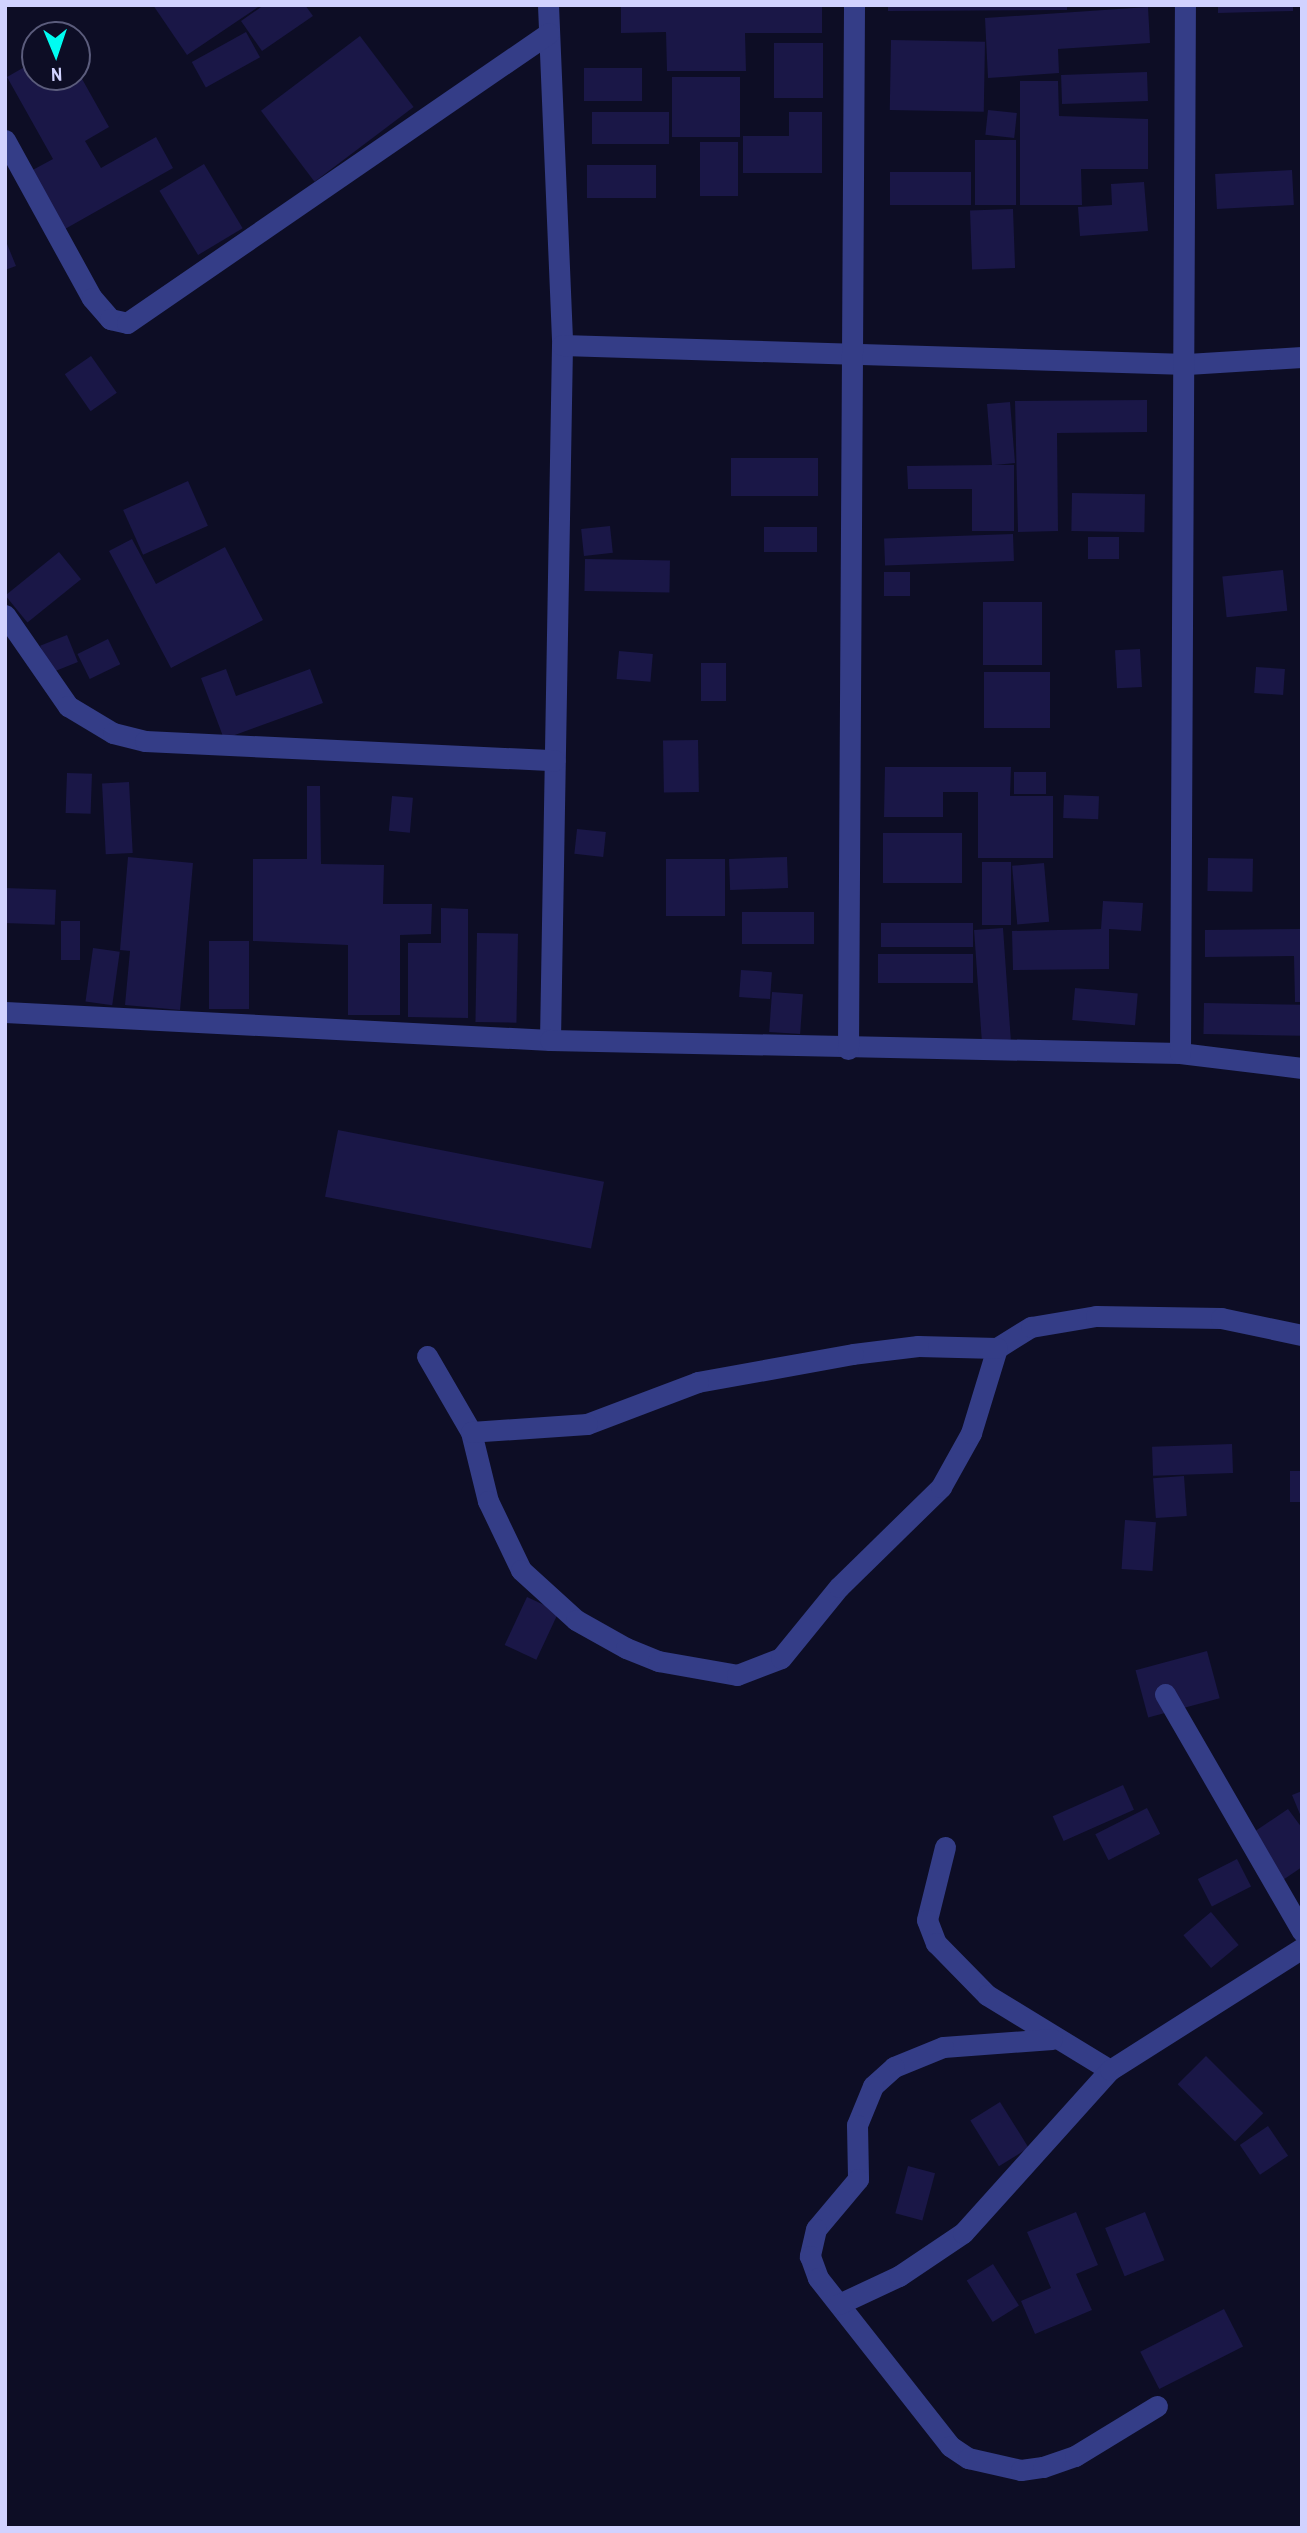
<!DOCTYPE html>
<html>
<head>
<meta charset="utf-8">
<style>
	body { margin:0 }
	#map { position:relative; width:1307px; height:2533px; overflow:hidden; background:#0d0d25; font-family:"Archivo Narrow",sans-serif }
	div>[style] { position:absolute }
	.building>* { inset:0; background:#1a1747; transform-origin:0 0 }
	.minor>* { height:21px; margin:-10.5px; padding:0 10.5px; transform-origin:10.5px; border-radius:10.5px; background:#343d87 }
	span { translate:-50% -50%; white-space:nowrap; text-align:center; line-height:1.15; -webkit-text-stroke:5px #0d0d25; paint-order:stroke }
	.frame { position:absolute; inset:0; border:7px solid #d1d2ff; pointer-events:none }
	.north { position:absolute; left:21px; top:21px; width:70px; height:70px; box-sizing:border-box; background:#0d0d25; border:2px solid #5b5c7c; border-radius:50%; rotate:178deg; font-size:19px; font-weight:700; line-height:28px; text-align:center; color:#d1d2ff }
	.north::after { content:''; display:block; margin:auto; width:24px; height:32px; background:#00fcf1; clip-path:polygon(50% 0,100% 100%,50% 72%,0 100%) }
</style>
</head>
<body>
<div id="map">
	<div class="building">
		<i style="clip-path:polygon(153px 5px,261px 5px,187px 55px)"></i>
		<i style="clip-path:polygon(264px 5px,305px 5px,313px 16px,262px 51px,241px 21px)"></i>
		<i style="clip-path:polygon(621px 5px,822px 5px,822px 33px,745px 33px,746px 71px,667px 71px,666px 32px,621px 33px)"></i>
		<i style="clip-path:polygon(888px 5px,1067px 5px,1067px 10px,888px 11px)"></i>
		<i style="clip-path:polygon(1218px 5px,1293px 5px,1293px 11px,1218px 13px)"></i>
		<i style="clip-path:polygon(1148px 7px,1150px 43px,1058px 49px,1059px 73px,988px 78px,985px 18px)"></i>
		<i style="left:246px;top:32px;width:29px;height:62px;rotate:61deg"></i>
		<i style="left:360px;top:36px;width:89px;height:124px;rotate:53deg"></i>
		<i style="left:891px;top:40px;width:94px;height:70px;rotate:1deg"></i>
		<i style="left:823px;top:43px;width:55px;height:49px;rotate:90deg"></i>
		<i style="clip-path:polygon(35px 61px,35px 77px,77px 77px,77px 70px,109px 127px,85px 141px,101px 168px,156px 137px,173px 168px,65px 229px,29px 172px,53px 159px,7px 77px)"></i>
		<i style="left:642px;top:68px;width:33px;height:58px;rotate:90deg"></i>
		<i style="left:1147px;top:72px;width:29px;height:86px;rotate:88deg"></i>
		<i style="left:740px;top:77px;width:60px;height:68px;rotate:90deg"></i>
		<i style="clip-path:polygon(1020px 81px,1058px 81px,1059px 116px,1148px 119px,1148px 169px,1081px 169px,1082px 205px,1020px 205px)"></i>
		<i style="left:988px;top:110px;width:29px;height:25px;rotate:6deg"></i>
		<i style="left:669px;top:112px;width:32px;height:77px;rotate:90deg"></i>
		<i style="clip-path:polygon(789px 112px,822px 112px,822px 173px,743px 173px,743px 136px,789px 136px)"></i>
		<i style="left:975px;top:140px;width:41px;height:65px"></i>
		<i style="left:700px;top:142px;width:38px;height:54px"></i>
		<i style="left:204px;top:164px;width:75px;height:52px;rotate:59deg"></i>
		<i style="left:656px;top:165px;width:33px;height:69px;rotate:90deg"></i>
		<i style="left:1292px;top:170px;width:35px;height:77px;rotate:87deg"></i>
		<i style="left:890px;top:172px;width:81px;height:33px"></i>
		<i style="clip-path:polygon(1144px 182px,1148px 231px,1080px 236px,1078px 207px,1112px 205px,1111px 184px)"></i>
		<i style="left:1013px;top:209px;width:59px;height:43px;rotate:88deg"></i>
		<i style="clip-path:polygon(5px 239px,16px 266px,5px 270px)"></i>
		<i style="left:91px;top:356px;width:45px;height:32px;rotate:55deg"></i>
		<i style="clip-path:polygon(1147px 400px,1147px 432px,1057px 433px,1058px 531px,1018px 532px,1015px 401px)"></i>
		<i style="clip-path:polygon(1010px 402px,1015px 463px,995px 465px,1014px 465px,1014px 531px,972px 531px,972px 489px,908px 489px,907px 466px,992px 465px,987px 404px)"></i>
		<i style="left:818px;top:458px;width:38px;height:87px;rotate:90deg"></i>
		<i style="left:188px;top:481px;width:49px;height:71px;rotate:66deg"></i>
		<i style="left:1072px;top:493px;width:73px;height:38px;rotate:1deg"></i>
		<i style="left:610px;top:526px;width:27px;height:29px;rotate:84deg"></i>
		<i style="left:764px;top:527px;width:53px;height:25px"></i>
		<i style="left:1013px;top:534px;width:27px;height:129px;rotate:88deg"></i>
		<i style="left:1119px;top:537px;width:22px;height:31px;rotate:90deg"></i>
		<i style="clip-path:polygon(132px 539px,156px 584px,225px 547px,263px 620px,171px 668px,109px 551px)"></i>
		<i style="left:59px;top:552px;width:35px;height:69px;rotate:51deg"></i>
		<i style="left:585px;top:559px;width:85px;height:32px;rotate:1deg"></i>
		<i style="left:1283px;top:570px;width:41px;height:61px;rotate:84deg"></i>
		<i style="left:884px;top:572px;width:26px;height:24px"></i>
		<i style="left:983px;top:602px;width:59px;height:63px"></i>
		<i style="left:67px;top:635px;width:29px;height:29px;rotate:68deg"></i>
		<i style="left:108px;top:639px;width:28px;height:34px;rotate:64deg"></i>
		<i style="left:1140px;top:649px;width:38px;height:25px;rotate:87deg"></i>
		<i style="left:619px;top:651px;width:34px;height:28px;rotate:5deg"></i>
		<i style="left:701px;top:663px;width:25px;height:38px"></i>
		<i style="left:1256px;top:667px;width:29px;height:26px;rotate:4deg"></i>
		<i style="clip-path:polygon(226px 669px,236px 696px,310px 669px,323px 703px,224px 739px,201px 678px)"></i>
		<i style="left:984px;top:672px;width:66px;height:56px"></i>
		<i style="left:698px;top:740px;width:52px;height:35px;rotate:89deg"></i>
		<i style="clip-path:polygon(885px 767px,1011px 767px,1010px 796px,1053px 796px,1053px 858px,978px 858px,978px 792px,943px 792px,943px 817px,884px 817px)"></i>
		<i style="left:1046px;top:772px;width:22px;height:32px;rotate:90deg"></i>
		<i style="left:67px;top:773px;width:25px;height:40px;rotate:2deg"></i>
		<i style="left:129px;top:782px;width:71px;height:27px;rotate:87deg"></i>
		<i style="clip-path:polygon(307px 786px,320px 786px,321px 864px,384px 865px,383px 904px,432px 904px,431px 934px,400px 935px,400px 1015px,348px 1015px,348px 945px,253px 941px,253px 859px,307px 859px)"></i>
		<i style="left:1064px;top:795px;width:35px;height:23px;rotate:2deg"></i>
		<i style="left:392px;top:796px;width:21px;height:35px;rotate:5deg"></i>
		<i style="left:577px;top:829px;width:29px;height:25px;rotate:6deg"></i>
		<i style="left:883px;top:833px;width:79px;height:50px"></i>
		<i style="clip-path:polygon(128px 857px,193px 863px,180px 1010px,125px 1005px,130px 951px,120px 950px)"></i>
		<i style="left:787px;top:857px;width:31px;height:58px;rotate:88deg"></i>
		<i style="left:1208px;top:858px;width:45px;height:33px;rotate:1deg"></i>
		<i style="left:725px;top:859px;width:57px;height:59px;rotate:90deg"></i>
		<i style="left:982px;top:862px;width:29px;height:63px"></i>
		<i style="left:1044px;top:863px;width:59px;height:32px;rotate:85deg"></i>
		<i style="left:5px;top:888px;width:51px;height:35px;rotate:2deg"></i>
		<i style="clip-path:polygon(1103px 901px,1143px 903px,1141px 931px,1109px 929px,1109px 969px,1013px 970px,1012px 931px,1101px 929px)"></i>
		<i style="clip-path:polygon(441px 908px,468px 909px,468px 1018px,408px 1017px,408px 943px,441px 943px)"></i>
		<i style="left:814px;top:912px;width:32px;height:72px;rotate:90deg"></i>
		<i style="left:61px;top:921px;width:19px;height:39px"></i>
		<i style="left:973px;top:923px;width:24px;height:92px;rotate:90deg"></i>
		<i style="left:1003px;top:928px;width:112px;height:29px;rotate:86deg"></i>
		<i style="clip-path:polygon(1302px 929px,1302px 1002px,1295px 1002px,1294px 956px,1205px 957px,1205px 930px)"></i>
		<i style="left:477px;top:933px;width:41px;height:89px;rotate:1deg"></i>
		<i style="left:209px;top:941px;width:40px;height:68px"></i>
		<i style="left:93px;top:948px;width:27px;height:54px;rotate:8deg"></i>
		<i style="left:878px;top:954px;width:95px;height:29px"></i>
		<i style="left:741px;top:970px;width:31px;height:27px;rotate:4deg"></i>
		<i style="left:1075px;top:988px;width:63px;height:32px;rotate:5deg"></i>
		<i style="left:772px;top:992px;width:31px;height:40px;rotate:4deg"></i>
		<i style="left:1204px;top:1003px;width:98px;height:31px;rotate:1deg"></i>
		<i style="left:338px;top:1130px;width:271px;height:68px;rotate:11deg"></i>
		<i style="left:1232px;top:1444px;width:29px;height:80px;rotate:88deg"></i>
		<i style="left:1290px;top:1471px;width:12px;height:31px"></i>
		<i style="left:1184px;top:1476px;width:40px;height:31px;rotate:86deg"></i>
		<i style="left:1125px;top:1520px;width:31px;height:49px;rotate:4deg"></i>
		<i style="left:527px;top:1597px;width:35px;height:53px;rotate:25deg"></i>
		<i style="left:1207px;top:1651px;width:49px;height:74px;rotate:75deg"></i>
		<i style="left:1123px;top:1785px;width:27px;height:77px;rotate:66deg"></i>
		<i style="clip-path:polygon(1302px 1791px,1302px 1819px,1292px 1795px)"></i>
		<i style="left:1147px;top:1808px;width:29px;height:58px;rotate:63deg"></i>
		<i style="clip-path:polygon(1288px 1809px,1302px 1828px,1302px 1867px,1280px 1882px,1248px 1836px)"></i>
		<i style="left:1237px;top:1859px;width:31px;height:44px;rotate:63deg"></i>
		<i style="left:1211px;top:1912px;width:43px;height:36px;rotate:50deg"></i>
		<i style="left:1206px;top:2056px;width:81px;height:40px;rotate:45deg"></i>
		<i style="left:1000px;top:2102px;width:54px;height:35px;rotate:58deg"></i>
		<i style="left:1268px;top:2126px;width:36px;height:34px;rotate:56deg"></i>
		<i style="left:908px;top:2166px;width:28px;height:49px;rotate:15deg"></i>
		<i style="clip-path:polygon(1076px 2212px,1098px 2265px,1076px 2274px,1092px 2310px,1035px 2334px,1021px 2301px,1051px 2288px,1027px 2232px)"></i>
		<i style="left:1145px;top:2212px;width:52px;height:43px;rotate:68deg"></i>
		<i style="left:993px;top:2264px;width:49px;height:31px;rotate:58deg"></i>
		<i style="left:1224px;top:2309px;width:42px;height:94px;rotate:63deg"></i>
	</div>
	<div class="minor">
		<i style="left:548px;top:5px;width:340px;rotate:87.6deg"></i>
		<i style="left:562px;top:345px;width:695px;rotate:90.99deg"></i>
		<i style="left:5px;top:140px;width:180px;rotate:61.2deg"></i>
		<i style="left:92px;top:298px;width:28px;rotate:49deg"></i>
		<i style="left:110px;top:319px;width:17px;rotate:13deg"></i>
		<i style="left:127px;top:323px;width:512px;rotate:-34.5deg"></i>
		<i style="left:562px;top:345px;width:625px;rotate:1.74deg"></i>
		<i style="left:1187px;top:364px;width:115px;rotate:-3.5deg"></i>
		<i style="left:5px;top:615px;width:111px;rotate:55.3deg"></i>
		<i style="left:68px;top:706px;width:52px;rotate:31deg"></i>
		<i style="left:113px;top:733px;width:33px;rotate:14deg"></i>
		<i style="left:145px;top:741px;width:410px;rotate:2.7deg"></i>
		<i style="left:5px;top:1012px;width:546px;rotate:2.94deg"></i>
		<i style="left:550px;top:1040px;width:630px;rotate:1.18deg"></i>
		<i style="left:1180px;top:1053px;width:123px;rotate:7deg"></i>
		<i style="left:848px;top:1049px;width:1044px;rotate:-89.67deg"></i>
		<i style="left:1180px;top:1053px;width:1048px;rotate:-89.73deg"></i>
		<i style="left:997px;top:1348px;width:40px;rotate:-32deg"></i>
		<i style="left:1031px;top:1327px;width:66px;rotate:-9.6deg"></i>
		<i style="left:1096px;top:1316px;width:125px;rotate:0.9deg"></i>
		<i style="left:1221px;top:1318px;width:83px;rotate:11.9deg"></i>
		<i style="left:427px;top:1356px;width:88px;rotate:59.9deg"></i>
		<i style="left:471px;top:1432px;width:71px;rotate:76.2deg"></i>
		<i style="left:488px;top:1501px;width:76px;rotate:64.4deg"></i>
		<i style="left:521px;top:1570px;width:74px;rotate:42.3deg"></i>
		<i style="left:576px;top:1620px;width:57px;rotate:29.2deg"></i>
		<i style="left:626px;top:1648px;width:35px;rotate:22deg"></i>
		<i style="left:658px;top:1661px;width:80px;rotate:10deg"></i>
		<i style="left:737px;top:1675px;width:47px;rotate:-21.1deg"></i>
		<i style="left:781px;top:1658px;width:92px;rotate:-50.8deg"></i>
		<i style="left:839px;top:1587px;width:143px;rotate:-44.4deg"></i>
		<i style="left:941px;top:1487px;width:62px;rotate:-60.9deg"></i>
		<i style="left:971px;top:1433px;width:89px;rotate:-73deg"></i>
		<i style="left:997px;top:1348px;width:79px;rotate:-178.5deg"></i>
		<i style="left:918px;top:1346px;width:65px;rotate:173deg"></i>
		<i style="left:853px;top:1354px;width:158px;rotate:169.8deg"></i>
		<i style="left:698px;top:1382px;width:119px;rotate:159.3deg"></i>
		<i style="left:587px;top:1424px;width:116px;rotate:176.1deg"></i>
		<i style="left:1165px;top:1694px;width:274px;rotate:60deg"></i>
		<i style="left:945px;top:1847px;width:75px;rotate:103.9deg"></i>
		<i style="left:927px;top:1920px;width:25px;rotate:69deg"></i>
		<i style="left:936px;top:1943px;width:73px;rotate:45.6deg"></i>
		<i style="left:987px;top:1995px;width:144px;rotate:31.4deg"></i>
		<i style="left:1052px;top:2039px;width:109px;rotate:175.8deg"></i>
		<i style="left:943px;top:2047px;width:53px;rotate:157.8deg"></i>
		<i style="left:894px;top:2067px;width:28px;rotate:138deg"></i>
		<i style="left:873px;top:2086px;width:42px;rotate:112.3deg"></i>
		<i style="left:857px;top:2125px;width:54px;rotate:88.9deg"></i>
		<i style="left:858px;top:2179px;width:65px;rotate:130deg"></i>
		<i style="left:816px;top:2229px;width:28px;rotate:103deg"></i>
		<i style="left:810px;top:2256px;width:23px;rotate:70deg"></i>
		<i style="left:818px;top:2278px;width:214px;rotate:51.8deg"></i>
		<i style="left:950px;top:2446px;width:22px;rotate:34deg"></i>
		<i style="left:968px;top:2458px;width:54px;rotate:12.8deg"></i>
		<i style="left:1021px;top:2470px;width:22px;rotate:-8deg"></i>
		<i style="left:1043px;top:2467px;width:34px;rotate:-19deg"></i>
		<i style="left:1075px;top:2456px;width:96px;rotate:-31.4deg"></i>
		<i style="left:839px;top:2304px;width:66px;rotate:-25deg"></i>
		<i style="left:899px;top:2276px;width:77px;rotate:-33.9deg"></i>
		<i style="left:963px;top:2233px;width:219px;rotate:-48deg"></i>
		<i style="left:1110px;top:2070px;width:227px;rotate:-32.4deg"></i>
	</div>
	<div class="frame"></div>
	<div class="north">N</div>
</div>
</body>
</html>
